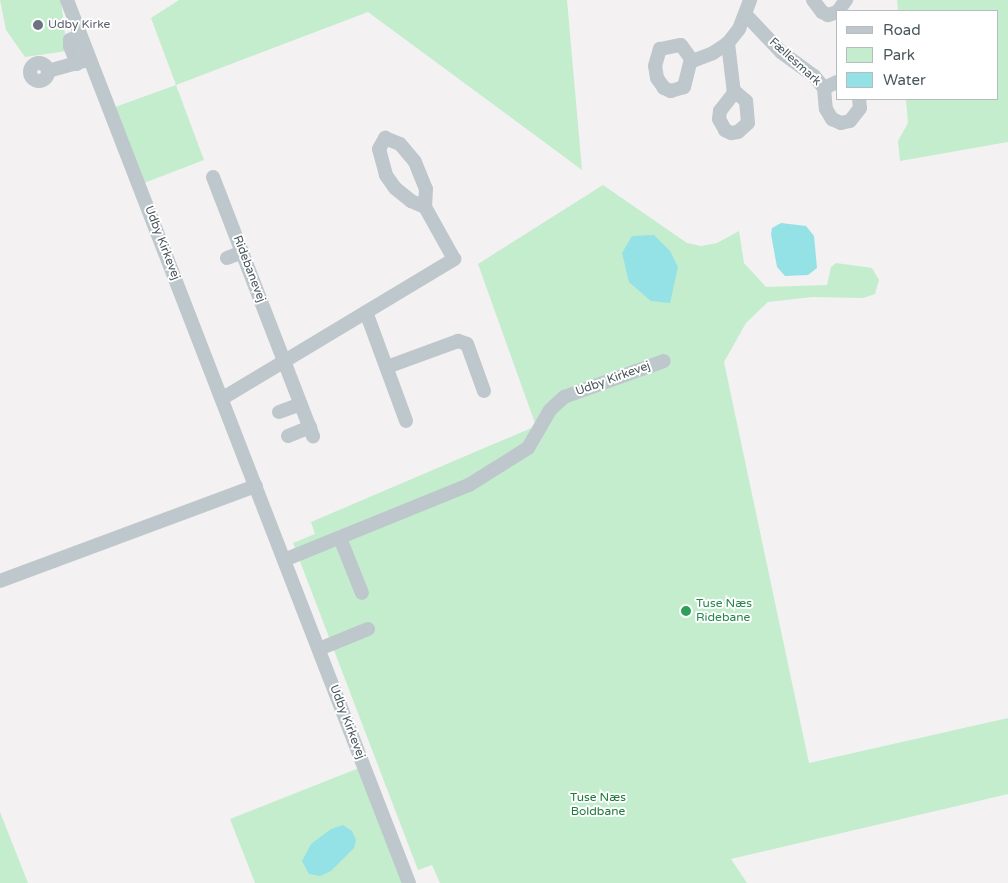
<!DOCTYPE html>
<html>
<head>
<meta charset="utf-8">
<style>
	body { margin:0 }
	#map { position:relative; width:1008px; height:883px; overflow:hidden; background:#f3f1f2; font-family:"Varela Round",sans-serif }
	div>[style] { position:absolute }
	.green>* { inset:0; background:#c4edce }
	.water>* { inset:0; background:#94e1e6 }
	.minor>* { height:14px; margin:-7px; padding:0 7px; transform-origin:7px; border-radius:7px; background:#bec7cc }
	.minor>.ring { margin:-7px; padding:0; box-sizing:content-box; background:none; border:14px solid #bec7cc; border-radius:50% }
	.dots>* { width:14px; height:14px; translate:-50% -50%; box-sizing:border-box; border:2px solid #fff; border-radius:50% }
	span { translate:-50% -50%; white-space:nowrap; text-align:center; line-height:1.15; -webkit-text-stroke:4px #fff; paint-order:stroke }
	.worship-label { font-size:12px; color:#5b616d }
	.left { translate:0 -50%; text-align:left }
	.street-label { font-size:12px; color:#4a575d }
	.leisure-label { font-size:12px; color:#27864d }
	.park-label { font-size:12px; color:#1f7a3f }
	.legend { position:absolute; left:836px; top:10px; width:162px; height:90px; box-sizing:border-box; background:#fff; border:1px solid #b7bcbe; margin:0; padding:6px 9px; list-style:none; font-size:15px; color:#4a575d }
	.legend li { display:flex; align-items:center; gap:10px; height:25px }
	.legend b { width:25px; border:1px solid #b7bcbe }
</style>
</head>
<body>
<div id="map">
	<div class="green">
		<i style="clip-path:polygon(0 0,61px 0,67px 51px,25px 57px,6px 30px)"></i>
		<i style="clip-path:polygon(179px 0,567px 0,582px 170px,368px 12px,176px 85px,204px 160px,144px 183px,115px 107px,176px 85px,151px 18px)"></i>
		<i style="clip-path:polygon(897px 0,1008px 0,1008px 142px,900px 161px,898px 141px,908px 123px,906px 99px,997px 99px,997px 11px,898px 11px)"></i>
		<i style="clip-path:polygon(603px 185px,687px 243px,701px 246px,717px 243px,739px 231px,744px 263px,766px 287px,827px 285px,831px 267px,836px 263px,872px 268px,879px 280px,875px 294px,863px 298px,812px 297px,768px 302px,746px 323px,724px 362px,809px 763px,1008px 718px,1008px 794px,731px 859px,747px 883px,440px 883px,432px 865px,418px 870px,293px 543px,315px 534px,311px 522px,536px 426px,478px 264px)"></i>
		<i style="clip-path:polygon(359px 768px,404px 883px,255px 883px,230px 819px)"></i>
		<i style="clip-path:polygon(0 812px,28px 883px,0 883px)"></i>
	</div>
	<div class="water">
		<i style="clip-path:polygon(781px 223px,806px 226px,814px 236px,817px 268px,808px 275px,785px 276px,777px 267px,771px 234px,772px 228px)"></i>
		<i style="clip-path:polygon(654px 235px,670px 251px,678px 267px,670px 303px,651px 301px,629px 282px,622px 253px,632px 236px)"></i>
		<i style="clip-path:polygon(343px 825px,352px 831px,356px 840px,354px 848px,331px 871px,320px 876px,309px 874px,302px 861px,311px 844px,331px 829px)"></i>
	</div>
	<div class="minor">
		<i style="left:67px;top:0;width:947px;rotate:68.83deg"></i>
		<i style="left:813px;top:0;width:15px;rotate:53deg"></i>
		<i style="left:822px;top:12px;width:7px;rotate:27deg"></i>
		<i style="left:828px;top:15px;width:9px;rotate:-18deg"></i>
		<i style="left:838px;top:11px;width:14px;rotate:-54deg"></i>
		<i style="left:746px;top:15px;width:51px;rotate:46.6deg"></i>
		<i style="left:781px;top:52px;width:41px;rotate:36deg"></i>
		<i style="left:814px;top:76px;width:16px;rotate:50deg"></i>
		<i style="left:824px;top:88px;width:21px;rotate:85deg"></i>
		<i style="left:826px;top:109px;width:12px;rotate:59deg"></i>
		<i style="left:832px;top:119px;width:10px;rotate:24deg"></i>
		<i style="left:841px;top:123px;width:9px;rotate:-13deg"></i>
		<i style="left:850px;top:121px;width:16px;rotate:-52deg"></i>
		<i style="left:860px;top:108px;width:9px;rotate:-96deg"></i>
		<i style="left:728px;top:43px;width:50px;rotate:83.2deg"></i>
		<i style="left:734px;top:93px;width:23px;rotate:128deg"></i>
		<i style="left:720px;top:111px;width:8px;rotate:97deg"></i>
		<i style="left:719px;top:119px;width:13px;rotate:61deg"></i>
		<i style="left:725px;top:130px;width:7px;rotate:27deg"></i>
		<i style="left:731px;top:133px;width:7px;rotate:-8deg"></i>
		<i style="left:738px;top:132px;width:13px;rotate:-42deg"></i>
		<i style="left:748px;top:123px;width:22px;rotate:-95deg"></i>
		<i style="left:746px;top:101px;width:16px;rotate:-140deg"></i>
		<i style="left:691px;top:59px;width:29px;rotate:104deg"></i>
		<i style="left:684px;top:87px;width:14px;rotate:163deg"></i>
		<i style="left:671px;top:91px;width:8px;rotate:-157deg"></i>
		<i style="left:664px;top:88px;width:12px;rotate:-125deg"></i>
		<i style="left:657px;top:78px;width:12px;rotate:-99deg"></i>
		<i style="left:655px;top:66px;width:18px;rotate:-74deg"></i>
		<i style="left:660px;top:49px;width:21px;rotate:-11deg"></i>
		<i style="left:681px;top:45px;width:17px;rotate:54deg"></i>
		<i style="left:691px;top:59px;width:4px;rotate:14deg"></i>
		<i style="left:695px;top:60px;width:19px;rotate:-21deg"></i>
		<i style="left:713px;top:53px;width:18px;rotate:-34deg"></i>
		<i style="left:728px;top:43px;width:18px;rotate:-52deg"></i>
		<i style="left:739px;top:29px;width:31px;rotate:-69deg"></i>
		<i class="ring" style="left:30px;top:63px;width:4px;height:4px"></i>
		<i style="left:77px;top:64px;width:19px;rotate:-111deg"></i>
		<i style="left:70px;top:46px;width:6px;rotate:-90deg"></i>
		<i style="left:70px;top:40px;width:10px;rotate:-24deg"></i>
		<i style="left:48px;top:71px;width:41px;rotate:-15.4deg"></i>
		<i style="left:824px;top:88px;width:14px;rotate:-25deg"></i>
		<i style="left:213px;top:177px;width:278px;rotate:68.9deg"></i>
		<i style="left:227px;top:258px;width:17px;rotate:-21deg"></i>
		<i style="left:366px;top:312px;width:116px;rotate:69.8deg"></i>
		<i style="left:387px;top:367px;width:76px;rotate:-20.1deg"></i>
		<i style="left:458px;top:341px;width:9px;rotate:18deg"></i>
		<i style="left:467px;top:344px;width:50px;rotate:70.1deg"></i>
		<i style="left:223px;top:398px;width:270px;rotate:-31deg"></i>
		<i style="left:454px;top:259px;width:60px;rotate:-119.1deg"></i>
		<i style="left:425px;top:207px;width:15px;rotate:-157deg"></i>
		<i style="left:411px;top:201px;width:21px;rotate:-141deg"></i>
		<i style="left:395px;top:188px;width:16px;rotate:-125deg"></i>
		<i style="left:386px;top:175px;width:27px;rotate:-105deg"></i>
		<i style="left:379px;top:149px;width:13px;rotate:-61deg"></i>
		<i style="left:385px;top:138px;width:16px;rotate:22deg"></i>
		<i style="left:400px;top:144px;width:23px;rotate:50deg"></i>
		<i style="left:415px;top:162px;width:29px;rotate:68deg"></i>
		<i style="left:426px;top:189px;width:18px;rotate:93deg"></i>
		<i style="left:279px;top:412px;width:23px;rotate:-20deg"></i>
		<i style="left:288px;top:436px;width:24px;rotate:-22deg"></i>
		<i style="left:340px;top:538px;width:59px;rotate:68.2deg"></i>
		<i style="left:284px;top:560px;width:200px;rotate:-22.1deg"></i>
		<i style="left:469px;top:485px;width:70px;rotate:-32.1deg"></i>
		<i style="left:528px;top:448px;width:44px;rotate:-59.9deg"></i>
		<i style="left:550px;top:410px;width:19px;rotate:-43deg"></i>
		<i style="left:564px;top:397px;width:106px;rotate:-19.8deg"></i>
		<i style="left:0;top:581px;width:273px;rotate:-20.4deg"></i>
		<i style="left:319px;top:649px;width:53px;rotate:-22.2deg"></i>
	</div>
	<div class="dots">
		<i style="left:38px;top:25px;background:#6b7280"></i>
		<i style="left:686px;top:611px;background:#2e9e5b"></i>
	</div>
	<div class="worship-label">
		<span class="left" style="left:48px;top:25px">Udby Kirke</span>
	</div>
	<div class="street-label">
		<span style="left:795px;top:62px;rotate:42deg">Fællesmark</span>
		<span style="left:162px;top:243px;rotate:69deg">Udby Kirkevej</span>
		<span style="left:249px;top:269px;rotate:69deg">Ridebanevej</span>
		<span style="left:613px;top:379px;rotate:-20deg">Udby Kirkevej</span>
		<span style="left:347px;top:722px;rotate:69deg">Udby Kirkevej</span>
	</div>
	<div class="leisure-label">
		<span class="left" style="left:696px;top:611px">Tuse Næs<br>Ridebane</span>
	</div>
	<div class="park-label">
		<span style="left:598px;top:805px">Tuse Næs<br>Boldbane</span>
	</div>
	<ul class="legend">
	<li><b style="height:6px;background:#bec7cc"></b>Road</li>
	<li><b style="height:14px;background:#c4edce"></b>Park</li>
	<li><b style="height:14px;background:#94e1e6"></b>Water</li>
	</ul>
</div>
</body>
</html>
